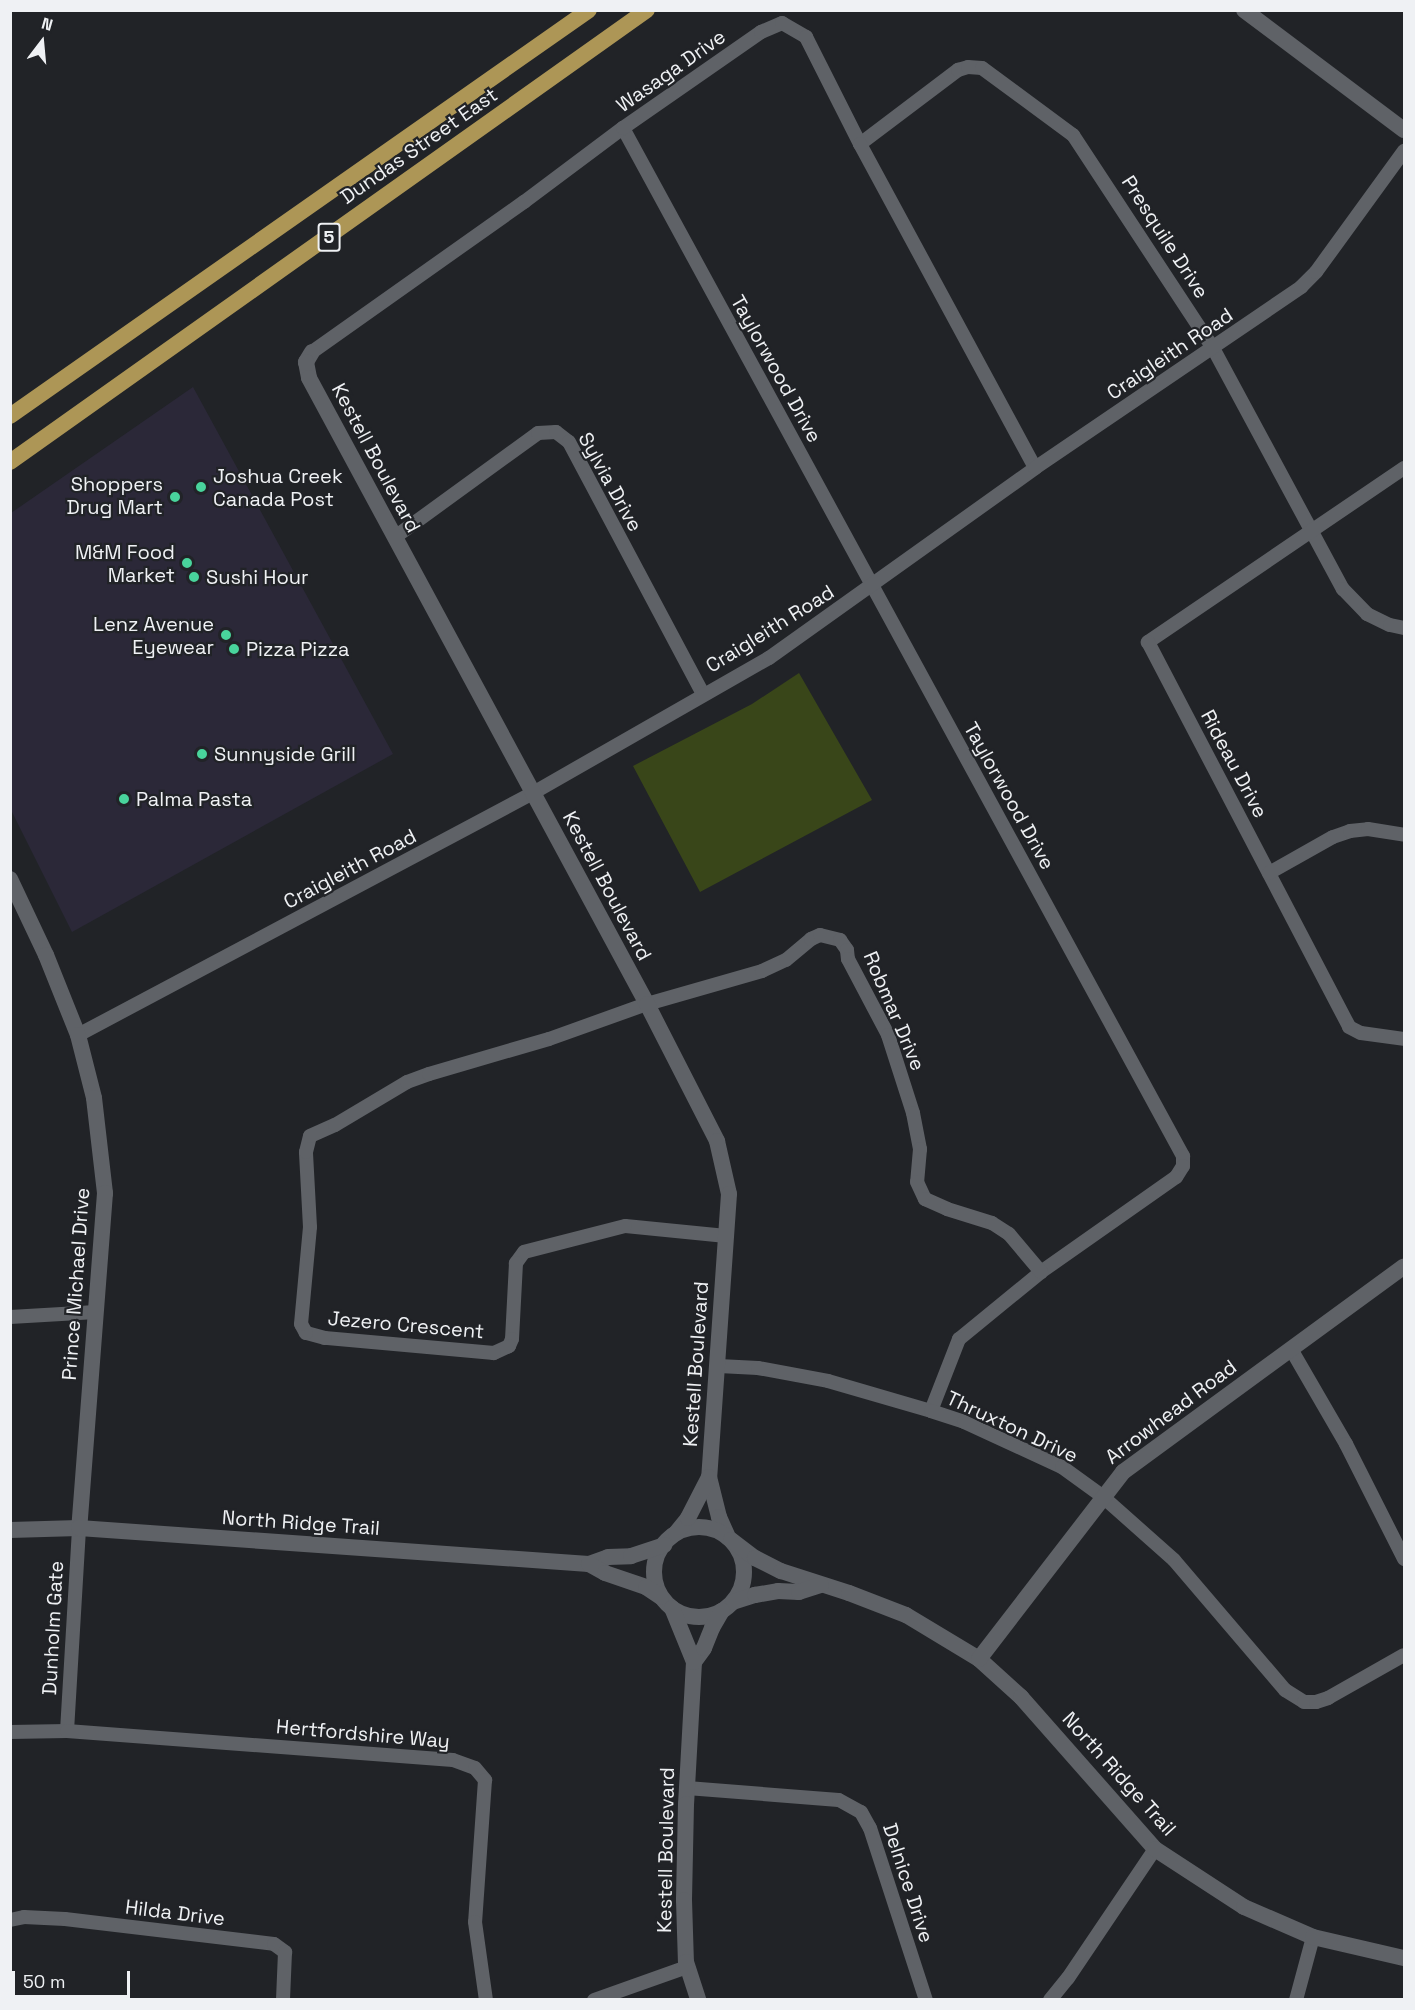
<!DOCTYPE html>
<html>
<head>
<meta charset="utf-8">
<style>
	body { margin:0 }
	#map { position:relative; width:1415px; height:2010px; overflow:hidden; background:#212327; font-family:"Space Grotesk",sans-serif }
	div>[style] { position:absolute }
	.commercial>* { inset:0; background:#2b2838 }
	.green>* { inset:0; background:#394619 }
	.minor>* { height:14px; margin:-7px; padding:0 7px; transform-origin:7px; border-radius:7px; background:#5f6267 }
	.tertiary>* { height:16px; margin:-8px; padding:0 8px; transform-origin:8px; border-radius:8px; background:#5f6267 }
	.tertiary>.ring { margin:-8px; padding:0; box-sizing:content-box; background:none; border:16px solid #5f6267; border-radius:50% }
	.primary>* { height:16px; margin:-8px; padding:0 8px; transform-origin:8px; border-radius:8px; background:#ad9656 }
	.dots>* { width:16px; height:16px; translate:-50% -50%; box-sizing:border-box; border:3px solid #212327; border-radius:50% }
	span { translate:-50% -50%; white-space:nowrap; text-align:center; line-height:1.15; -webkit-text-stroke:4.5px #212327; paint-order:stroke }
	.shield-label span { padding:2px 4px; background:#212327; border:2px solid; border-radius:4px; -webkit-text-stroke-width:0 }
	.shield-label { font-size:18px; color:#eff1f4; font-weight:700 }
	.street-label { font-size:20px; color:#eff1f4 }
	.poi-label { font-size:20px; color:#eff1f4 }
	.left { translate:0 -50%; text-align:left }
	.right { translate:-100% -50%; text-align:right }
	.frame { position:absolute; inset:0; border:12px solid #eff1f4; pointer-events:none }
	.north { position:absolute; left:12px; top:12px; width:60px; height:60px; -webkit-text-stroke:4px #212327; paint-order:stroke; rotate:16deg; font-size:16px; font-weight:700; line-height:24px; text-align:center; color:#eff1f4 }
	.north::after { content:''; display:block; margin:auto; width:21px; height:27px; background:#eff1f4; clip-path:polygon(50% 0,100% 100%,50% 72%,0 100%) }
	.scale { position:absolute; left:12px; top:1971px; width:118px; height:27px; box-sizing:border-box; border:3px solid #eff1f4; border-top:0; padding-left:8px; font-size:18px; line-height:21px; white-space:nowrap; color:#eff1f4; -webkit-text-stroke:4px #212327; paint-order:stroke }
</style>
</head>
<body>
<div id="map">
	<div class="commercial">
		<i style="clip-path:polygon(193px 387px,393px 754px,72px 932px,11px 810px,11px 513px)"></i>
	</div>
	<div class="green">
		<i style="clip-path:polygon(799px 673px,872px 800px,700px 892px,633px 766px,752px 704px)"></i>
	</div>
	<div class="minor">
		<i style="left:623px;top:128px;width:1171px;rotate:61.42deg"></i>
		<i style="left:1183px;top:1156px;width:10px;rotate:90deg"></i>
		<i style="left:1183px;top:1166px;width:13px;rotate:122deg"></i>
		<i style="left:1176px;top:1177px;width:165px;rotate:144.9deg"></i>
		<i style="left:1041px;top:1272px;width:106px;rotate:140.7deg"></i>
		<i style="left:959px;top:1339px;width:77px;rotate:111.3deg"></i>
		<i style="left:860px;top:144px;width:123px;rotate:-37.1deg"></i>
		<i style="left:958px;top:70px;width:10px;rotate:-17deg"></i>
		<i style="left:968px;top:67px;width:14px;rotate:4deg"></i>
		<i style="left:982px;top:68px;width:113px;rotate:36.4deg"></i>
		<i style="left:1073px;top:135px;width:255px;rotate:56.7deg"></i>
		<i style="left:1213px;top:348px;width:274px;rotate:61.7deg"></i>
		<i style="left:1343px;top:589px;width:35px;rotate:46deg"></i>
		<i style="left:1367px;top:614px;width:25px;rotate:26deg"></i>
		<i style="left:1390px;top:625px;width:14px;rotate:12deg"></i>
		<i style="left:312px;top:352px;width:260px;rotate:-35.3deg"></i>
		<i style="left:524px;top:202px;width:124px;rotate:-36.8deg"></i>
		<i style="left:623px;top:128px;width:168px;rotate:-34.8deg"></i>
		<i style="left:761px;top:32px;width:23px;rotate:-23deg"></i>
		<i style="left:782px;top:23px;width:28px;rotate:30deg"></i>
		<i style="left:806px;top:37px;width:120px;rotate:63.2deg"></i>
		<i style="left:860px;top:144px;width:368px;rotate:61.6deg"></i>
		<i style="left:1404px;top:468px;width:310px;rotate:145.8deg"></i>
		<i style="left:1148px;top:642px;width:434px;rotate:62.4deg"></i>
		<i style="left:1349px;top:1027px;width:13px;rotate:27deg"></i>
		<i style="left:1361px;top:1033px;width:43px;rotate:7.9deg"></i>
		<i style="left:395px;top:537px;width:177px;rotate:-36deg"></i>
		<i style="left:538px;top:433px;width:18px;rotate:-3deg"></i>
		<i style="left:556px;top:432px;width:16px;rotate:38deg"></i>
		<i style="left:569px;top:442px;width:285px;rotate:62deg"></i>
		<i style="left:1269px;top:873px;width:73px;rotate:-29.4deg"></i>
		<i style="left:1333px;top:837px;width:18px;rotate:-19deg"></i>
		<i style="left:1350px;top:831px;width:18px;rotate:-6deg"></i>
		<i style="left:1368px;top:829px;width:36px;rotate:9deg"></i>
		<i style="left:78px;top:1035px;width:515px;rotate:-28.01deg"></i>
		<i style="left:533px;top:793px;width:272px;rotate:-29.8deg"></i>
		<i style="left:769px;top:658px;width:327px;rotate:-35.5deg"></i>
		<i style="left:1035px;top:468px;width:322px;rotate:-34.2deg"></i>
		<i style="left:1301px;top:287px;width:21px;rotate:-45deg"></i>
		<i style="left:1316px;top:272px;width:150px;rotate:-54deg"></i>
		<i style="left:726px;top:1236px;width:101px;rotate:-174.3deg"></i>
		<i style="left:625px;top:1226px;width:104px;rotate:165.6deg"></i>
		<i style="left:524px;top:1252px;width:14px;rotate:126deg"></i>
		<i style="left:516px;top:1263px;width:76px;rotate:93deg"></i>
		<i style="left:512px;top:1339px;width:8px;rotate:113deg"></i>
		<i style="left:509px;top:1346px;width:17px;rotate:155deg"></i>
		<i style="left:494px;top:1353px;width:170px;rotate:-174.9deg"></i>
		<i style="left:325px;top:1338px;width:20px;rotate:-165deg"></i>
		<i style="left:306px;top:1333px;width:10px;rotate:-119deg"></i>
		<i style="left:301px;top:1324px;width:97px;rotate:-84.7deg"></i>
		<i style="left:310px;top:1227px;width:75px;rotate:-93.1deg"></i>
		<i style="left:306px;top:1152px;width:16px;rotate:-76deg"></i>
		<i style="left:310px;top:1136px;width:27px;rotate:-24deg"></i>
		<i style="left:335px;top:1125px;width:84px;rotate:-30.8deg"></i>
		<i style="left:407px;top:1082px;width:23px;rotate:-20deg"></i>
		<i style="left:429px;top:1074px;width:125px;rotate:-16.3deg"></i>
		<i style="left:549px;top:1039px;width:104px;rotate:-19.7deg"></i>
		<i style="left:647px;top:1004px;width:120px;rotate:-16deg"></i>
		<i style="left:762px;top:971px;width:26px;rotate:-25deg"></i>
		<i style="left:786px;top:960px;width:33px;rotate:-40deg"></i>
		<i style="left:811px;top:939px;width:10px;rotate:-24deg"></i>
		<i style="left:820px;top:935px;width:21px;rotate:14deg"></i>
		<i style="left:840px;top:940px;width:12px;rotate:55deg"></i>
		<i style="left:847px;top:950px;width:9px;rotate:84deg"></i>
		<i style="left:848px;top:959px;width:86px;rotate:62.2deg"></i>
		<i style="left:888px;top:1035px;width:82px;rotate:72.2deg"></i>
		<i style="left:913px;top:1113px;width:37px;rotate:79deg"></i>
		<i style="left:920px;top:1149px;width:33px;rotate:95deg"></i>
		<i style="left:917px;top:1182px;width:19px;rotate:65deg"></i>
		<i style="left:925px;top:1199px;width:24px;rotate:24deg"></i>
		<i style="left:947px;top:1209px;width:47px;rotate:17.3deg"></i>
		<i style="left:992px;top:1223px;width:20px;rotate:33deg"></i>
		<i style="left:1009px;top:1234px;width:50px;rotate:49.9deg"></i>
		<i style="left:10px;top:1317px;width:86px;rotate:-3.3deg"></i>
		<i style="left:1291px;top:1349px;width:110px;rotate:59.9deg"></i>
		<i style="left:1346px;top:1444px;width:129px;rotate:63.2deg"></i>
		<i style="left:719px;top:1366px;width:39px;rotate:3deg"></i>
		<i style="left:758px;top:1368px;width:71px;rotate:10.5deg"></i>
		<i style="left:828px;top:1381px;width:107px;rotate:16.2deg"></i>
		<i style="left:931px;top:1411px;width:35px;rotate:18deg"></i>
		<i style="left:964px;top:1422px;width:108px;rotate:24.7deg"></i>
		<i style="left:1062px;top:1467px;width:49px;rotate:35.9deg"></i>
		<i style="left:1102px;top:1496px;width:96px;rotate:41.6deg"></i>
		<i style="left:1174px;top:1560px;width:171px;rotate:49.5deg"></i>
		<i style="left:1285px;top:1690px;width:22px;rotate:32deg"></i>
		<i style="left:1304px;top:1702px;width:12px"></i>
		<i style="left:1316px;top:1702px;width:13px;rotate:-18deg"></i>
		<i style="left:1328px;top:1698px;width:87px;rotate:-29.5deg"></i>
		<i style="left:67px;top:1731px;width:203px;rotate:-86.6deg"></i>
		<i style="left:10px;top:1732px;width:57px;rotate:-1deg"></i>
		<i style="left:67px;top:1731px;width:387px;rotate:4.3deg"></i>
		<i style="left:453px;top:1760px;width:23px;rotate:20deg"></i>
		<i style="left:475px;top:1768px;width:16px;rotate:50deg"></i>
		<i style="left:485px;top:1780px;width:142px;rotate:94deg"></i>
		<i style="left:475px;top:1922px;width:79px;rotate:82deg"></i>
		<i style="left:687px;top:1788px;width:152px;rotate:4.5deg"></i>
		<i style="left:839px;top:1800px;width:25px;rotate:29deg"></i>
		<i style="left:861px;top:1812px;width:18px;rotate:61deg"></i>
		<i style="left:870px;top:1828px;width:181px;rotate:72deg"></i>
		<i style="left:10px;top:1920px;width:14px;rotate:-12deg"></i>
		<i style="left:24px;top:1917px;width:41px;rotate:2.8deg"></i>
		<i style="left:65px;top:1919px;width:210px;rotate:6.8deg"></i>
		<i style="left:274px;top:1944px;width:14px;rotate:36deg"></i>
		<i style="left:285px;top:1952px;width:48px;rotate:92.4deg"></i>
		<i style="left:594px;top:2000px;width:99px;rotate:-19.5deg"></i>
		<i style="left:1050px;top:2000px;width:28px;rotate:-51deg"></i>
		<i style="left:1068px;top:1978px;width:156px;rotate:-56deg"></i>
		<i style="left:1296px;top:2000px;width:65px;rotate:-74.9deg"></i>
	</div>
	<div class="tertiary">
		<i style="left:1244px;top:10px;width:200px;rotate:36.9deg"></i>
		<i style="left:312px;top:352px;width:12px;rotate:121deg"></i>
		<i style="left:306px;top:362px;width:16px;rotate:79deg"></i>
		<i style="left:309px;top:378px;width:711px;rotate:61.63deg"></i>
		<i style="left:647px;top:1004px;width:154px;rotate:62.9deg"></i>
		<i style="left:717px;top:1141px;width:54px;rotate:77.2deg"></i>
		<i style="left:729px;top:1194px;width:284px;rotate:94deg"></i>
		<i style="left:709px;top:1477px;width:41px;rotate:76deg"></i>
		<i style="left:719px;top:1517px;width:22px;rotate:66deg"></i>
		<i style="left:10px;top:879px;width:84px;rotate:64.7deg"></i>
		<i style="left:46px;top:955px;width:86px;rotate:68.2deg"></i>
		<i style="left:78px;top:1035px;width:65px;rotate:75.7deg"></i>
		<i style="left:94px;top:1098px;width:96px;rotate:83.4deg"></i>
		<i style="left:105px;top:1193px;width:336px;rotate:94.4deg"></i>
		<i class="ring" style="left:654px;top:1527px;width:74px;height:74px"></i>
		<i style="left:10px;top:1530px;width:69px;rotate:-1.7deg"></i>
		<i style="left:79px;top:1528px;width:511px;rotate:4.04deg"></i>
		<i style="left:589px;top:1564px;width:20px;rotate:-20deg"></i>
		<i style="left:608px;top:1557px;width:23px;rotate:-2deg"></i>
		<i style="left:631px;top:1556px;width:35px;rotate:-18deg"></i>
		<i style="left:676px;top:1533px;width:19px;rotate:-51deg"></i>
		<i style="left:688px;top:1518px;width:46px;rotate:-62.9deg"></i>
		<i style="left:731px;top:1540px;width:30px;rotate:37deg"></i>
		<i style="left:755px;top:1558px;width:29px;rotate:27deg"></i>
		<i style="left:781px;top:1571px;width:71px;rotate:17.9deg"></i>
		<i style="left:849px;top:1593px;width:61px;rotate:21.1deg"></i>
		<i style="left:906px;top:1615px;width:85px;rotate:31.1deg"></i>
		<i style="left:979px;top:1659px;width:57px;rotate:42.1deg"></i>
		<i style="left:1021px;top:1697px;width:203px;rotate:48.6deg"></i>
		<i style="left:1155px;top:1849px;width:106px;rotate:33.1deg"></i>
		<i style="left:1244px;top:1907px;width:75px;rotate:23.5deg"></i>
		<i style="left:1313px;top:1937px;width:93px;rotate:13deg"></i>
		<i style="left:589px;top:1564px;width:18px;rotate:29deg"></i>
		<i style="left:605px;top:1573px;width:43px;rotate:18.9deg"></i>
		<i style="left:646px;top:1587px;width:18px;rotate:34deg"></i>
		<i style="left:733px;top:1602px;width:23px;rotate:-18deg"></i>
		<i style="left:755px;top:1595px;width:23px;rotate:-10deg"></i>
		<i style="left:778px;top:1591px;width:21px;rotate:3deg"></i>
		<i style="left:799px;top:1592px;width:23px;rotate:-18deg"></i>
		<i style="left:672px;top:1608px;width:58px;rotate:67.8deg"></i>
		<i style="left:694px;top:1662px;width:142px;rotate:93.2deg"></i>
		<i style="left:686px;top:1804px;width:96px;rotate:91.2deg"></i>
		<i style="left:684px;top:1900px;width:62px;rotate:88.2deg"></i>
		<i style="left:686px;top:1962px;width:40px;rotate:72deg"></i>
		<i style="left:979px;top:1659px;width:236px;rotate:-52.4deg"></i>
		<i style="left:1123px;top:1472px;width:348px;rotate:-36.2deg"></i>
		<i style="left:694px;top:1662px;width:17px;rotate:-54deg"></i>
		<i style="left:704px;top:1648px;width:22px;rotate:-68deg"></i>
		<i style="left:712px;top:1628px;width:20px;rotate:-60deg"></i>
	</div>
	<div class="primary">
		<i style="left:10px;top:416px;width:707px;rotate:-35.04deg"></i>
		<i style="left:10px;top:462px;width:781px;rotate:-35.36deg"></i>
	</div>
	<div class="dots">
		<i style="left:201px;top:487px;background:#49d49c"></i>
		<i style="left:175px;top:497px;background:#49d49c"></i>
		<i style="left:187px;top:563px;background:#49d49c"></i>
		<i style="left:194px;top:577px;background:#49d49c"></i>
		<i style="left:226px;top:635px;background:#49d49c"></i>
		<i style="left:234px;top:649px;background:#49d49c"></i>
		<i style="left:202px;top:754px;background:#49d49c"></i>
		<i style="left:124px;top:799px;background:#49d49c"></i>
	</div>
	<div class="shield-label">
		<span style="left:329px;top:237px">5</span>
	</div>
	<div class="street-label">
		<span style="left:671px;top:71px;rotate:-35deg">Wasaga Drive</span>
		<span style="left:419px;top:146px;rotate:-35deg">Dundas Street East</span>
		<span style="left:1165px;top:237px;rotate:57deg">Presquile Drive</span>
		<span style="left:1170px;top:354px;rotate:-34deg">Craigleith Road</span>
		<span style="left:776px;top:369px;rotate:61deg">Taylorwood Drive</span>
		<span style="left:376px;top:458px;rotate:62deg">Kestell Boulevard</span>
		<span style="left:610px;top:482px;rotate:61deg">Sylvia Drive</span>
		<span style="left:770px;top:629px;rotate:-32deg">Craigleith Road</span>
		<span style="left:1234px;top:764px;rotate:62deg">Rideau Drive</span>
		<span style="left:1009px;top:796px;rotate:61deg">Taylorwood Drive</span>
		<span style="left:350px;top:869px;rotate:-28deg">Craigleith Road</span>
		<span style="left:607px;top:886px;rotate:62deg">Kestell Boulevard</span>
		<span style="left:894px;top:1011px;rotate:67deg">Robmar Drive</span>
		<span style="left:76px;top:1284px;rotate:-86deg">Prince Michael Drive</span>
		<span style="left:406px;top:1325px;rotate:5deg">Jezero Crescent</span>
		<span style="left:696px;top:1364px;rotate:-86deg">Kestell Boulevard</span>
		<span style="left:1171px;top:1412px;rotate:-37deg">Arrowhead Road</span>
		<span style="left:1012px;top:1427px;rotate:25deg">Thruxton Drive</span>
		<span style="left:301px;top:1523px;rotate:4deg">North Ridge Trail</span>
		<span style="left:53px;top:1628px;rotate:-87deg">Dunholm Gate</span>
		<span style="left:363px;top:1734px;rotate:5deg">Hertfordshire Way</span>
		<span style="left:1119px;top:1774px;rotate:48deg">North Ridge Trail</span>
		<span style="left:666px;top:1850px;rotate:-89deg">Kestell Boulevard</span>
		<span style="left:908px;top:1883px;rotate:72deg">Delnice Drive</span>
		<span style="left:175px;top:1913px;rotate:7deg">Hilda Drive</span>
	</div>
	<div class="poi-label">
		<span class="left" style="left:213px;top:488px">Joshua Creek<br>Canada Post</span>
		<span class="right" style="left:163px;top:496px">Shoppers<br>Drug Mart</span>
		<span class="right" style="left:175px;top:564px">M&amp;M Food<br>Market</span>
		<span class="left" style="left:206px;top:577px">Sushi Hour</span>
		<span class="right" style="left:214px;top:636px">Lenz Avenue<br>Eyewear</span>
		<span class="left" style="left:246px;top:649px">Pizza Pizza</span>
		<span class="left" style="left:214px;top:754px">Sunnyside Grill</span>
		<span class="left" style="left:136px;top:799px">Palma Pasta</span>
	</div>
	<div class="frame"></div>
	<div class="north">N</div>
	<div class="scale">50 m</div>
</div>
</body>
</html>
